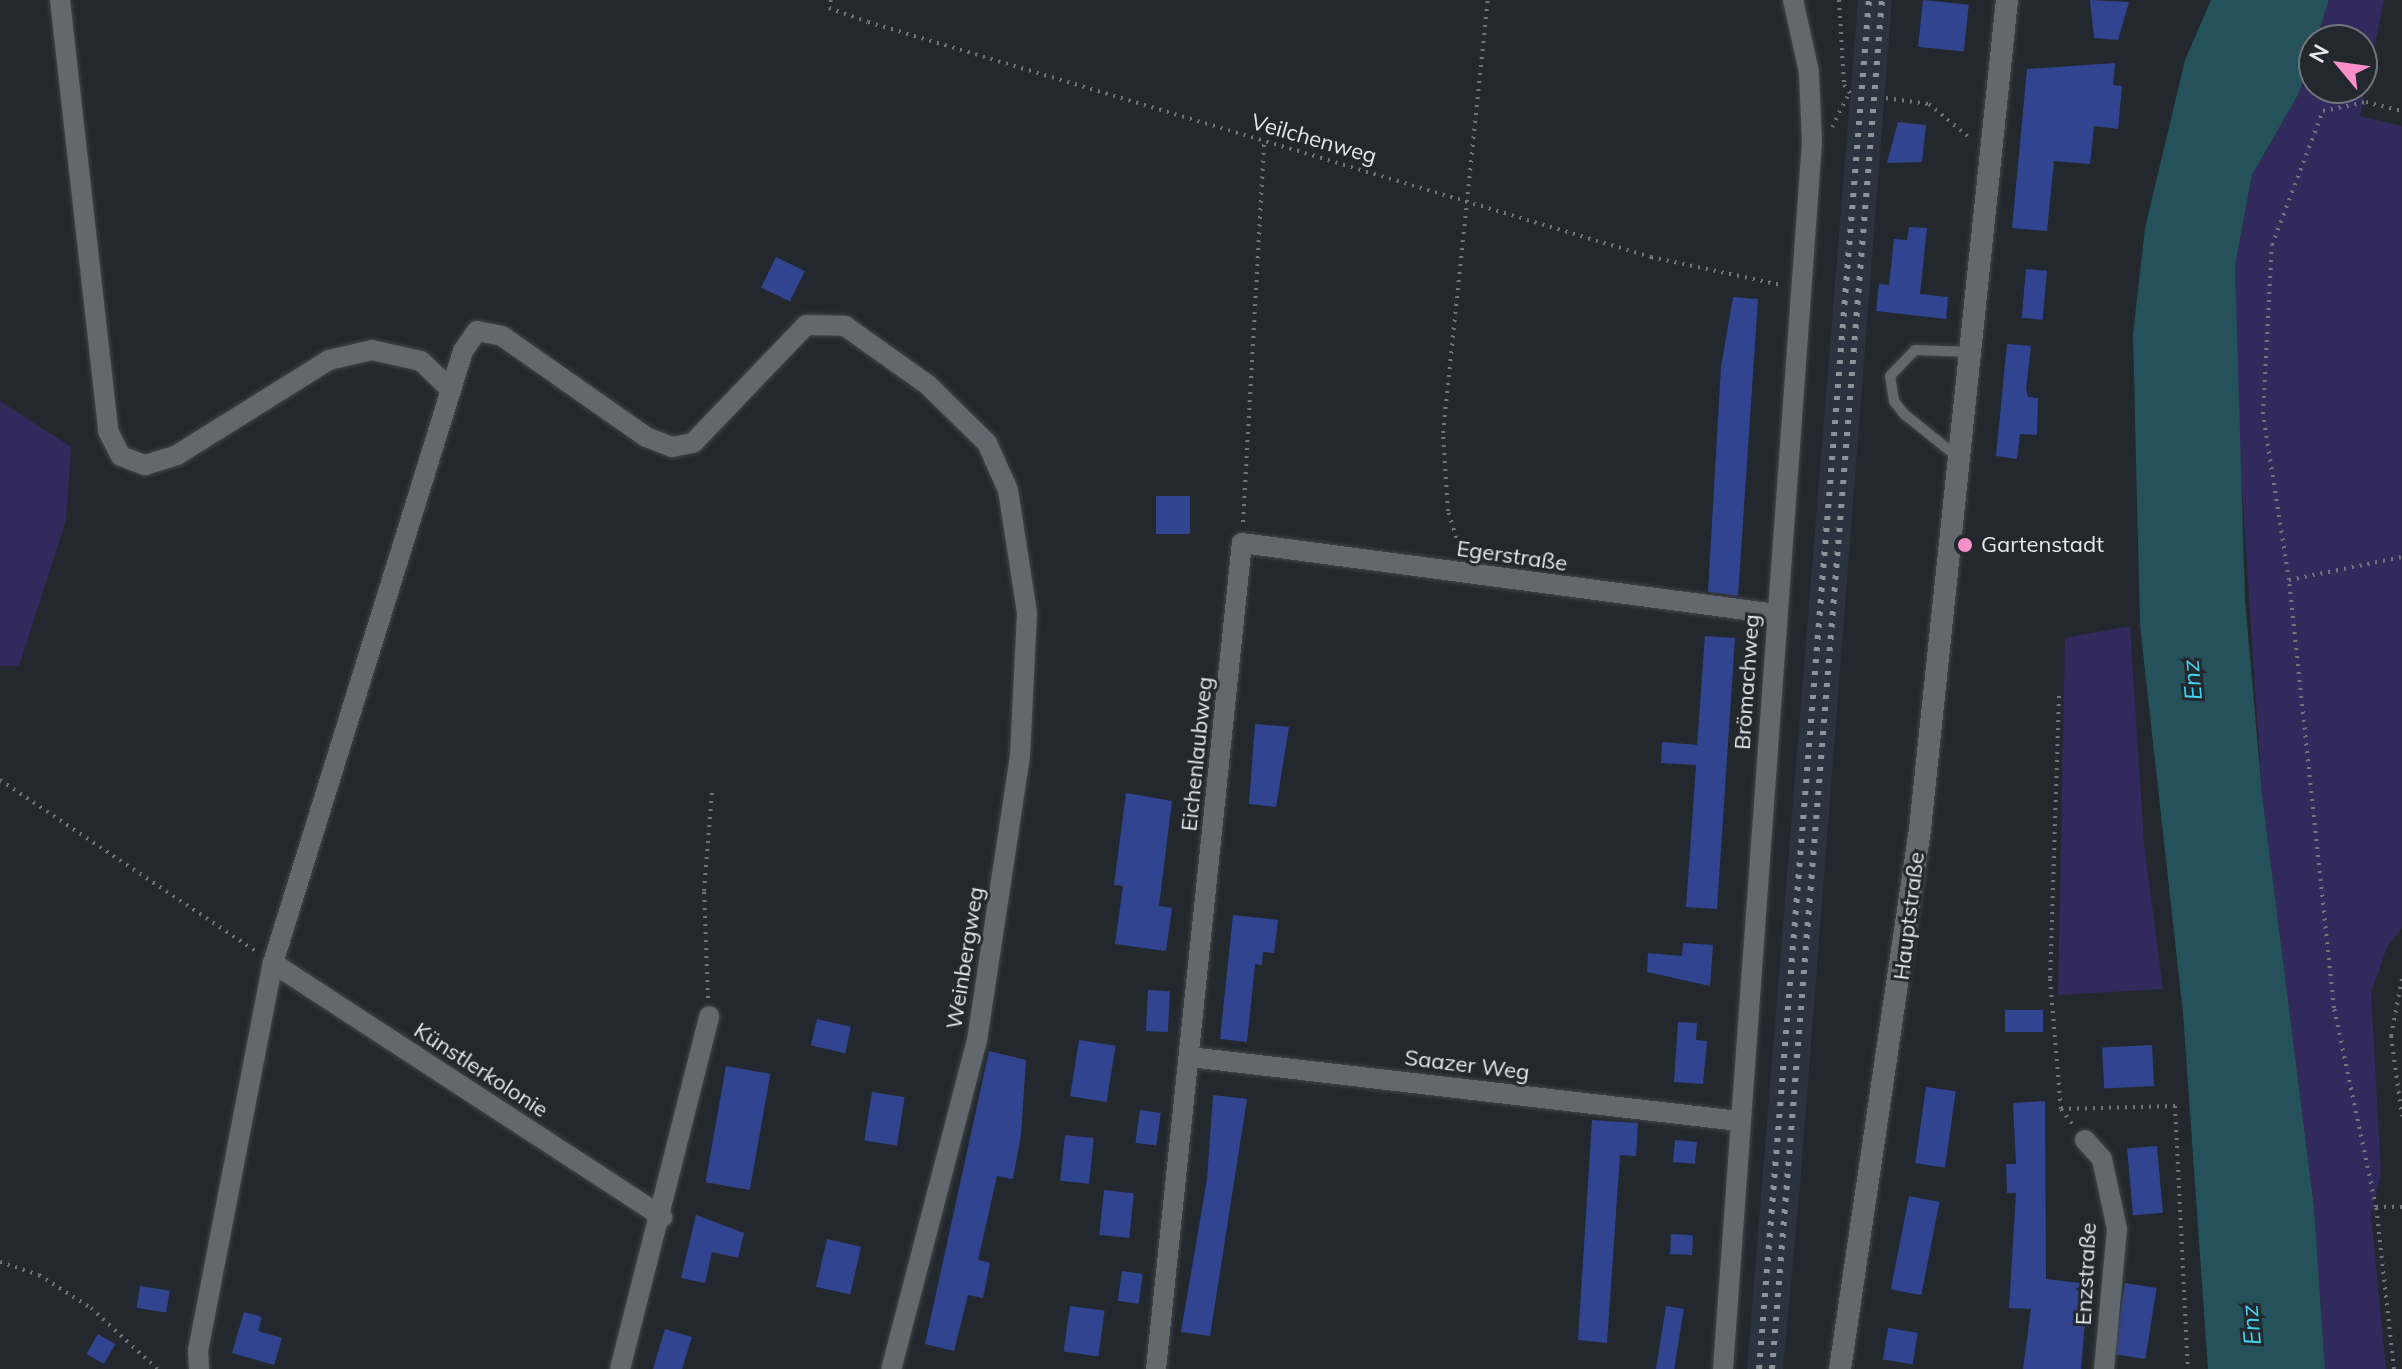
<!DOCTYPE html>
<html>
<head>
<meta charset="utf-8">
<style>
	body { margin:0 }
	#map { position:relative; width:2402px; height:1369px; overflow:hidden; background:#23282e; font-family:Mulish,sans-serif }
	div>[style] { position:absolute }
	.built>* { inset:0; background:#2a333e }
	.green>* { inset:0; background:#322a5c }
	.water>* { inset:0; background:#25515a }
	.building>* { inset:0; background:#314490; transform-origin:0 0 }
	.path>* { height:4px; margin-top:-2px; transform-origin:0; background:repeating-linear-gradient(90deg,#70757a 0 2px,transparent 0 8px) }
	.roads { filter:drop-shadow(0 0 2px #404549) drop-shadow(0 0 2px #404549) }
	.service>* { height:10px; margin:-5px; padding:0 5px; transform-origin:5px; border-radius:5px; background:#61686e }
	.minor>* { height:20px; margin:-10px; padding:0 10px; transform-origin:10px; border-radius:10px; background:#61686e }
	.tertiary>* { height:22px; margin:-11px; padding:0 11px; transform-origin:11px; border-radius:11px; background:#61686e }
	.rail>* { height:6px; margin-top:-3px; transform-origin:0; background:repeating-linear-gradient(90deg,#8e9398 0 4px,transparent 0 12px) }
	.dots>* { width:22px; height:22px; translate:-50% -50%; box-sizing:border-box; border:4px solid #23282e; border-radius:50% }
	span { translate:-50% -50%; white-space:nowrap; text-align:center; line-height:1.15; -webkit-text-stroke:6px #23282e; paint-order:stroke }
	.street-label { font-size:22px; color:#e4e8ec }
	.poi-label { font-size:22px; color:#e4e8ec }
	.left { translate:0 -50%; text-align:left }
	.water-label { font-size:24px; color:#40d4ee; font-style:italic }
	.north { position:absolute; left:2298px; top:24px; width:80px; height:80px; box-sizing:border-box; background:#23282e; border:2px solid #70757a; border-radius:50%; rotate:299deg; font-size:22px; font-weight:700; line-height:32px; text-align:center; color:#e4e8ec }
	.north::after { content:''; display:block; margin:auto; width:28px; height:36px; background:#f990ca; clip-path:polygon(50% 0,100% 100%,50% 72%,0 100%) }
</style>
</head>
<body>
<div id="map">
	<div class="built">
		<i style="clip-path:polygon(1858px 0,1892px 0,1800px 1186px,1783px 1369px,1747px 1369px)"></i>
	</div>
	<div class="green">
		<i style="clip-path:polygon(2329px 0,2384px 0,2360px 116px,2402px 126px,2402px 928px,2387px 947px,2371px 993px,2381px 1172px,2371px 1215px,2386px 1369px,2325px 1369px,2314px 1207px,2262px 794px,2236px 398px,2235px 266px,2252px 175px,2299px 93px,2314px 46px,2314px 88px,2362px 88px,2362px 40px,2316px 40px)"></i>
		<i style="clip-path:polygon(0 401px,71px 447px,66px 520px,19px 666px,0 666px)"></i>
		<i style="clip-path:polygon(2130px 626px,2144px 844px,2163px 989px,2058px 995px,2065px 638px)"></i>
	</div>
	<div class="water">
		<i style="clip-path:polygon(2211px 0,2329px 0,2299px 93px,2252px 175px,2235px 266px,2245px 600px,2262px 794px,2314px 1207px,2325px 1369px,2208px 1369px,2183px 1013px,2140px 625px,2133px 334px,2145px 228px,2185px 60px)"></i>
	</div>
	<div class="building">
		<i style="left:1923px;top:0;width:46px;height:47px;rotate:6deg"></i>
		<i style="clip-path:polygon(2090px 0,2129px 2px,2118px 40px,2094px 38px)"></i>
		<i style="clip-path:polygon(2115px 63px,2113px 85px,2122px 86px,2118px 129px,2094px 126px,2090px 164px,2054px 161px,2047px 231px,2012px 228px,2027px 69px)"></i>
		<i style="clip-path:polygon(1898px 122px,1926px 125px,1922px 162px,1887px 163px)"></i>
		<i style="clip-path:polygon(1909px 227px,1927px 228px,1920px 294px,1948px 297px,1946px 319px,1876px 311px,1879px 284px,1889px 285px,1894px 239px,1907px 240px)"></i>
		<i style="left:776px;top:257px;width:32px;height:34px;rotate:26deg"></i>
		<i style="left:2026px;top:269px;width:21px;height:49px;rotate:5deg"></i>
		<i style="clip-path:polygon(1733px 297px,1758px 299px,1738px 596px,1708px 592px,1721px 367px)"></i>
		<i style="clip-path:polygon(2007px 344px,2031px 346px,2026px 389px,2028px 397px,2038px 398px,2037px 435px,2020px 434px,2017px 459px,1996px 456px)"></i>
		<i style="left:1156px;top:496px;width:34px;height:38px"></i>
		<i style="clip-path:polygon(1705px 636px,1735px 638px,1717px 909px,1686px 907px,1696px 765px,1661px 763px,1662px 742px,1697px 745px)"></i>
		<i style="clip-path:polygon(1255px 724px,1289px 727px,1276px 807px,1249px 804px)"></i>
		<i style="clip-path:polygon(1126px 793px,1172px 801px,1159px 906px,1172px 908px,1166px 951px,1115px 944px,1123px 886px,1114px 885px)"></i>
		<i style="clip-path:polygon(1233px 915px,1278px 920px,1274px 953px,1263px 952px,1262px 965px,1255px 964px,1247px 1042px,1220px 1039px)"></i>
		<i style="clip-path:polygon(1683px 943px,1713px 945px,1710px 986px,1647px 972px,1648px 953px,1682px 956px)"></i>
		<i style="left:1148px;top:990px;width:22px;height:41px;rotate:3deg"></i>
		<i style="left:2005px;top:1010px;width:38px;height:22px"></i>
		<i style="left:817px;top:1019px;width:35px;height:27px;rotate:13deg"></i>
		<i style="clip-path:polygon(1678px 1022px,1697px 1023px,1696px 1040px,1707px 1041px,1703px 1084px,1674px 1082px)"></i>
		<i style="left:1079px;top:1040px;width:37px;height:57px;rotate:9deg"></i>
		<i style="left:2152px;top:1045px;width:41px;height:50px;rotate:87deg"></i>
		<i style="clip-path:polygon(989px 1051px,1026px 1060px,1021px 1135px,1013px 1179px,997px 1176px,978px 1260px,990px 1263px,983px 1298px,968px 1295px,954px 1351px,925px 1344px)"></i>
		<i style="left:726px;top:1066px;width:45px;height:118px;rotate:10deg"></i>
		<i style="left:1926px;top:1087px;width:30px;height:77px;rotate:8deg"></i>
		<i style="left:872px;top:1092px;width:33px;height:49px;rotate:9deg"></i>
		<i style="clip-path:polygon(1213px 1095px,1247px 1099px,1210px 1336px,1181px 1332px,1207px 1179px)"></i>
		<i style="clip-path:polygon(2045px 1101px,2046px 1279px,2088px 1284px,2081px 1369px,2023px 1369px,2031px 1309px,2009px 1308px,2016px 1193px,2007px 1193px,2006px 1164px,2016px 1164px,2013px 1103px)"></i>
		<i style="left:1140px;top:1110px;width:21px;height:33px;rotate:8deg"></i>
		<i style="clip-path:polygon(1592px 1120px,1638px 1123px,1636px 1156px,1620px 1155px,1607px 1343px,1578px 1340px)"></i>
		<i style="left:1065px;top:1135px;width:29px;height:46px;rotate:6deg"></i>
		<i style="left:1675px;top:1140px;width:22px;height:22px;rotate:5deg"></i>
		<i style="left:2157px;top:1146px;width:67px;height:30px;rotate:85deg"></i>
		<i style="left:1104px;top:1190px;width:30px;height:45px;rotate:6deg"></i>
		<i style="left:1909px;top:1196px;width:31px;height:95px;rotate:11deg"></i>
		<i style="clip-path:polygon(696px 1215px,744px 1233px,738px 1258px,712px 1252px,705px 1283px,681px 1278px)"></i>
		<i style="left:1671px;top:1234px;width:22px;height:20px;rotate:3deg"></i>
		<i style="left:827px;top:1239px;width:35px;height:49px;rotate:13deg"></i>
		<i style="left:1122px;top:1271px;width:21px;height:30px;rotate:8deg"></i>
		<i style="left:2125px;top:1283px;width:32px;height:72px;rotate:9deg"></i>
		<i style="left:140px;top:1286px;width:30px;height:22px;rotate:9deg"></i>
		<i style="left:1070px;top:1306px;width:35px;height:46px;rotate:8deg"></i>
		<i style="left:1666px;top:1306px;width:18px;height:64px;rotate:9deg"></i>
		<i style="clip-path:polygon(244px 1312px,262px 1317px,258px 1331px,282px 1338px,274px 1365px,232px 1353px)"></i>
		<i style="left:1888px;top:1328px;width:30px;height:32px;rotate:9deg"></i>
		<i style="clip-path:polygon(665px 1329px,692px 1337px,682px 1369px,653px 1369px)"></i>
		<i style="left:98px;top:1334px;width:20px;height:23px;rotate:30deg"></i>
	</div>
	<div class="path">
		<i style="left:831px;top:0;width:8px;rotate:104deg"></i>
		<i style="left:829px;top:8px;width:41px;rotate:19.7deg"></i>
		<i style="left:868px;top:22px;width:818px;rotate:16.71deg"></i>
		<i style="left:1651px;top:257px;width:132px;rotate:12.2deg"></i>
		<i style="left:1839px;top:0;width:85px;rotate:86.6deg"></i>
		<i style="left:1844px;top:85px;width:11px;rotate:52deg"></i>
		<i style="left:1886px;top:98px;width:43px;rotate:7.9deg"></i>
		<i style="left:1929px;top:104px;width:55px;rotate:39.8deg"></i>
		<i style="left:1832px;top:127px;width:37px;rotate:-63deg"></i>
		<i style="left:1243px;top:522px;width:382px;rotate:-86.8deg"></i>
		<i style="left:1461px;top:553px;width:44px;rotate:-107.2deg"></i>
		<i style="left:1448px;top:511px;width:78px;rotate:-93.7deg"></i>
		<i style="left:1443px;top:433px;width:435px;rotate:-84.1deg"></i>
		<i style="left:2289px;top:580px;width:115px;rotate:-11.5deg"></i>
		<i style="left:2059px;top:696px;width:283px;rotate:91.8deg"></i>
		<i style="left:2050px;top:979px;width:130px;rotate:85.2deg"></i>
		<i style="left:2061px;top:1109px;width:20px;rotate:53deg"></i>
		<i style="left:0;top:780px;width:309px;rotate:33.8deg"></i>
		<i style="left:2402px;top:979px;width:58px;rotate:100.9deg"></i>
		<i style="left:2391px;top:1036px;width:81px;rotate:82.2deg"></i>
		<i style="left:708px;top:998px;width:107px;rotate:-92.1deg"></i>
		<i style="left:704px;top:891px;width:99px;rotate:-85.4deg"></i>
		<i style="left:2061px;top:1109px;width:114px;rotate:-1.5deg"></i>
		<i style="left:2175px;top:1106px;width:263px;rotate:87.2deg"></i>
		<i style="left:2376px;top:1207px;width:26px"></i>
		<i style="left:0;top:1262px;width:41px;rotate:18.4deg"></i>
		<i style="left:39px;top:1275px;width:62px;rotate:32.4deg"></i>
		<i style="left:91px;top:1308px;width:90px;rotate:42.7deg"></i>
		<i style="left:2394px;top:1369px;width:163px;rotate:-96.3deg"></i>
		<i style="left:2376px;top:1207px;width:203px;rotate:-101.9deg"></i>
		<i style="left:2334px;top:1008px;width:430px;rotate:-96deg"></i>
		<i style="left:2289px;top:580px;width:168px;rotate:-98.9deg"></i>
		<i style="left:2263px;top:414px;width:169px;rotate:-87deg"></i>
		<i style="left:2272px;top:245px;width:143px;rotate:-69.2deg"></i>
		<i style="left:2323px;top:111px;width:44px;rotate:-11.8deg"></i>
		<i style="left:2366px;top:102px;width:37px;rotate:14deg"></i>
	</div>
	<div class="roads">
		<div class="service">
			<i style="left:1959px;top:458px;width:70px;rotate:-141.3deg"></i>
			<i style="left:1904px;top:414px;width:16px;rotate:-128deg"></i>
			<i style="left:1894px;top:401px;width:25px;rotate:-99deg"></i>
			<i style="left:1890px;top:376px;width:36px;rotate:-46deg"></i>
			<i style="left:1915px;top:350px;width:56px;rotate:2deg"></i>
		</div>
		<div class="minor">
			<i style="left:60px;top:0;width:434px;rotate:83.6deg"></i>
			<i style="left:108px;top:431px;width:28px;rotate:63deg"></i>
			<i style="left:121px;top:456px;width:26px;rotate:21deg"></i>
			<i style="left:145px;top:465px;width:34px;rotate:-17deg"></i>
			<i style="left:177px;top:455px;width:179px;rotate:-32deg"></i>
			<i style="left:329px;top:360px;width:44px;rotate:-13.1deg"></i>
			<i style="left:372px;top:350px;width:50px;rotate:12.7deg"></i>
			<i style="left:421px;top:361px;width:42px;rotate:44deg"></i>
			<i style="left:273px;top:963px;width:465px;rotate:33.1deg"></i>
			<i style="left:1190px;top:1057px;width:553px;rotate:6.65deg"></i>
			<i style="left:2085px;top:1140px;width:25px;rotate:48deg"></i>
			<i style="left:2102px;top:1159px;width:72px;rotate:77.9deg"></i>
			<i style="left:2117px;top:1229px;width:141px;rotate:95.3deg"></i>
			<i style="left:199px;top:1369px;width:18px;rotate:-93deg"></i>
			<i style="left:198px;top:1351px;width:395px;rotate:-79.1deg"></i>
			<i style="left:273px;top:963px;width:641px;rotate:-72.75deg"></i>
			<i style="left:463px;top:351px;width:24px;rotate:-55deg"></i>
			<i style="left:477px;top:331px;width:25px;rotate:11deg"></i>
			<i style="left:502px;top:336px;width:176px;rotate:35deg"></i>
			<i style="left:646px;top:437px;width:28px;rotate:21deg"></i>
			<i style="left:672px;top:447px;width:21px;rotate:-11deg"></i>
			<i style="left:693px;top:443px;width:163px;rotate:-46.2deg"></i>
			<i style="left:806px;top:325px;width:39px;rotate:1deg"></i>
			<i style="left:845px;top:326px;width:102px;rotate:35.4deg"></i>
			<i style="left:928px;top:385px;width:83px;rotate:44.5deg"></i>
			<i style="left:987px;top:443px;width:51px;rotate:65.9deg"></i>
			<i style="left:1008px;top:490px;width:124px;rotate:81.2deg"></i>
			<i style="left:1027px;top:613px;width:143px;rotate:92.8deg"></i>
			<i style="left:1020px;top:756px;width:287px;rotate:98.6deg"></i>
			<i style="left:977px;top:1040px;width:340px;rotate:104.6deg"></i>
			<i style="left:620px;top:1369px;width:364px;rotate:-75.8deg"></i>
			<i style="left:1156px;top:1369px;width:830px;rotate:-84.06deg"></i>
			<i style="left:1242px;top:543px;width:539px;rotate:7.57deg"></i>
			<i style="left:1723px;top:1369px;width:1230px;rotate:-85.85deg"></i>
			<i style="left:1812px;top:142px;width:70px;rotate:-92.5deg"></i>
			<i style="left:1809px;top:72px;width:74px;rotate:-102.5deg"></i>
		</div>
		<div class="tertiary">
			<i style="left:1840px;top:1369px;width:546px;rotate:-81.57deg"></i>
			<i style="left:1920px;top:829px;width:834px;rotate:-84.01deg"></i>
		</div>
	</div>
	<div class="rail">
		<i style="left:1759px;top:1369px;width:1373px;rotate:-85.41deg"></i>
		<i style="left:1772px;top:1369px;width:1373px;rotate:-85.41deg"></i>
	</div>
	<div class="dots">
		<i style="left:1965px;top:545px;background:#f990ca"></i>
	</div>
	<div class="street-label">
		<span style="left:1314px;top:139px;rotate:16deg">Veilchenweg</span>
		<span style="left:1512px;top:556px;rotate:8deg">Egerstraße</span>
		<span style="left:1747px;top:682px;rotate:-86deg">Brömachweg</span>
		<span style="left:1197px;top:754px;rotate:-84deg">Eichenlaubweg</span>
		<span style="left:1909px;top:916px;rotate:-83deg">Hauptstraße</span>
		<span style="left:965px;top:958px;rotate:-81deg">Weinbergweg</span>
		<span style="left:1467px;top:1065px;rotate:7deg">Saazer Weg</span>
		<span style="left:481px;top:1070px;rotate:33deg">Künstlerkolonie</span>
		<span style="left:2086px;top:1274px;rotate:-87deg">Enzstraße</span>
	</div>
	<div class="poi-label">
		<span class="left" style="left:1981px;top:545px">Gartenstadt</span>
	</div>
	<div class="water-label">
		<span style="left:2192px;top:680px;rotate:-95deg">Enz</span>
		<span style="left:2251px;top:1325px;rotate:-95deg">Enz</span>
	</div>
	<div class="north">N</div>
</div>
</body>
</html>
